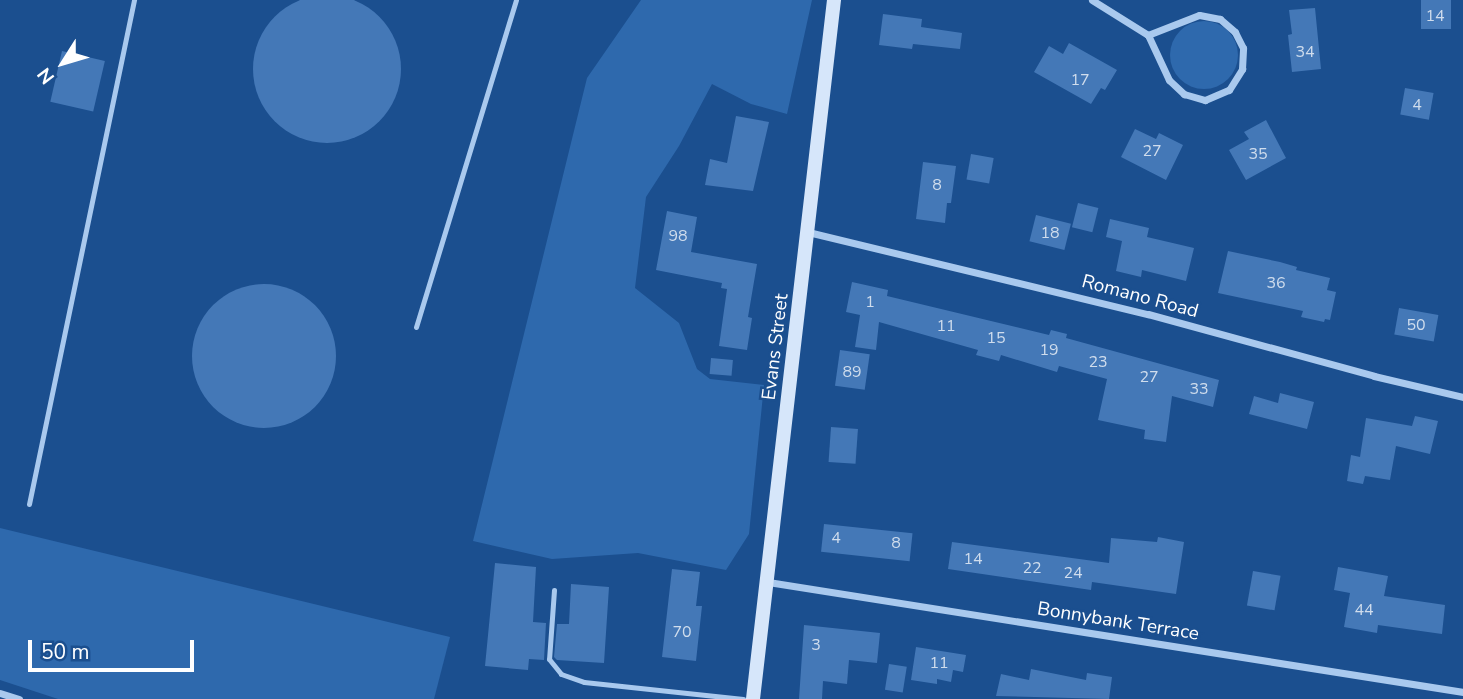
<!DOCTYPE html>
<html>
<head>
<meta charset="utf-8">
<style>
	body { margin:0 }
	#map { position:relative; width:1463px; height:699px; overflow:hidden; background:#1b4f8f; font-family:"Nunito Sans",sans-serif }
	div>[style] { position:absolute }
	.green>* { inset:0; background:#2e69ad }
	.round { border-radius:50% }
	.building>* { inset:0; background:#4478b7; transform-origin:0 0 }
	.lane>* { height:5px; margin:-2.5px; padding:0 2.5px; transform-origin:2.5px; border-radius:2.5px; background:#a9c9ee }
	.street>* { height:7px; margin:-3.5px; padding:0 3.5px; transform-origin:3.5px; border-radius:3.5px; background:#a9c9ee }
	.secondary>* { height:14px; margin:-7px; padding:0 7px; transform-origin:7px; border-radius:7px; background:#d6e6fa }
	span { translate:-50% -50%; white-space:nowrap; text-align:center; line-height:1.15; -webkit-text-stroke:5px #1b4f8f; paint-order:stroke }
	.number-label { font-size:16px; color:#d0dded }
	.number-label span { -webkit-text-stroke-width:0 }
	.street-label { font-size:19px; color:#fff }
	.north { position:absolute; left:28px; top:28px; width:70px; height:70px; -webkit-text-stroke:5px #1b4f8f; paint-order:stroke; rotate:233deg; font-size:19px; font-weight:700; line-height:28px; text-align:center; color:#fff }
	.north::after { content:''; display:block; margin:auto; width:24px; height:32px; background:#fff; clip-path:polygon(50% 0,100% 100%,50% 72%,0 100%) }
	.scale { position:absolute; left:28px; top:640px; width:166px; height:32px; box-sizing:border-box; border:4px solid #fff; border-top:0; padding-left:9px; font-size:21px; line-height:24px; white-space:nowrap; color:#fff; -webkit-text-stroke:5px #1b4f8f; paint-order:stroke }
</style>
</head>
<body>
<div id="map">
	<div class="green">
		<i style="clip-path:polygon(641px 0,812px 0,787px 114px,751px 104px,712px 84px,679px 146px,646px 197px,635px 288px,679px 323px,697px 369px,710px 379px,764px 385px,749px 534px,726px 570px,638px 553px,552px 559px,473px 541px,587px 78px)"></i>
		<i class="round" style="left:1170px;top:21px;width:68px;height:68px"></i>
		<i style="clip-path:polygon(0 528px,450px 637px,434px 699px,58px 699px,0 680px)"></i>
	</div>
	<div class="building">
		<i class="round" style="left:253px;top:-5px;width:148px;height:148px"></i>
		<i style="left:1421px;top:0;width:30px;height:29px"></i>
		<i style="clip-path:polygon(1315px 8px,1321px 69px,1292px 72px,1288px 35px,1292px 34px,1289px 10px)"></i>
		<i style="clip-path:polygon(883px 14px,922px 19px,921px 27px,962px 33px,960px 49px,913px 44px,912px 49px,879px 45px)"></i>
		<i style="clip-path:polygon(1069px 43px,1117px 70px,1105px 90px,1101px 88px,1091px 104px,1034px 72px,1049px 46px,1063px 54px)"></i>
		<i style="left:62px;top:51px;width:44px;height:52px;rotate:13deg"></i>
		<i style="left:1405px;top:88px;width:29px;height:27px;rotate:10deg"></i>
		<i style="clip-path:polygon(736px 116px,769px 122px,753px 191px,705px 185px,710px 159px,727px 163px)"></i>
		<i style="clip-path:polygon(1266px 120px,1286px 158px,1246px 180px,1229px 150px,1249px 139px,1244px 132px)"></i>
		<i style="clip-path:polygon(1135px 129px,1156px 139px,1159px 133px,1183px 145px,1166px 180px,1121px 157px)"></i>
		<i style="left:971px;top:154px;width:23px;height:26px;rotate:10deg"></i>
		<i style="clip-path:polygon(923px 162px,956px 166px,951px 203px,947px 203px,945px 223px,916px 219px)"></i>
		<i style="left:1078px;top:203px;width:21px;height:25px;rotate:14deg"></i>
		<i style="clip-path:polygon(667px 211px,697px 217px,691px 252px,757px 264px,748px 317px,752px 318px,747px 350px,719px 346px,727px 289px,721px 288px,722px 283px,656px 270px)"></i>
		<i style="left:1036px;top:215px;width:36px;height:27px;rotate:14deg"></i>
		<i style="clip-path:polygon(1110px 219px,1149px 228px,1147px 237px,1194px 248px,1186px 281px,1142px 270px,1141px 277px,1116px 271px,1122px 241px,1106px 237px)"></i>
		<i style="clip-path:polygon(1228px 251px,1280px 262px,1297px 267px,1296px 270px,1330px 278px,1327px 290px,1336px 292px,1330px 320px,1325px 319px,1324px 322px,1301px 317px,1303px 311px,1218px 293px)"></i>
		<i style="clip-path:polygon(852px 282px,888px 290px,887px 296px,1049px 335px,1051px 330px,1067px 334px,1066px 338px,1219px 380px,1213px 407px,1172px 396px,1166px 442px,1144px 439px,1145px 430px,1098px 420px,1107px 379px,1059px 366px,1057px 372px,1001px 355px,999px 361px,976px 355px,978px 350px,879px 322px,876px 350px,855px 347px,860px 315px,846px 312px)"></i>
		<i class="round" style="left:192px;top:284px;width:144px;height:144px"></i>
		<i style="left:1399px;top:308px;width:40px;height:27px;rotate:10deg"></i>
		<i style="left:840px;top:350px;width:30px;height:36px;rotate:8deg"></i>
		<i style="left:711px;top:358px;width:22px;height:16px;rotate:5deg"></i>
		<i style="clip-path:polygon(1280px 393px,1314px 402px,1307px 429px,1249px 414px,1254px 396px,1278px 403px)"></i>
		<i style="clip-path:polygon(1415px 416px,1438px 421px,1430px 454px,1396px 446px,1390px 480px,1365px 476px,1363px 484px,1347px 481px,1351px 455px,1360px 457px,1366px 418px,1412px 426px)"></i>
		<i style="left:831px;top:427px;width:27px;height:35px;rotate:4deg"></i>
		<i style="left:824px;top:524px;width:89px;height:28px;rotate:6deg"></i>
		<i style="clip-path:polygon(1158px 537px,1184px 542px,1176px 594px,1092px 582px,1091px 590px,948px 569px,952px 542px,1109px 563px,1111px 538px,1157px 542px)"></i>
		<i style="clip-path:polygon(495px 563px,536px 567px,533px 622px,546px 623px,544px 660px,529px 659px,528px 670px,485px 666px)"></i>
		<i style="clip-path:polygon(1338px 567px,1388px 576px,1384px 596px,1445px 605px,1442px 634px,1378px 625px,1377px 633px,1344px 627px,1350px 593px,1334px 590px)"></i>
		<i style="clip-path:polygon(672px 569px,700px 572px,696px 606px,702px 606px,696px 661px,662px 657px)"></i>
		<i style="left:1253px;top:571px;width:28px;height:35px;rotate:10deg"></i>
		<i style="clip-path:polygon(571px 584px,609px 587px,604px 663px,557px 660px,554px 657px,557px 624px,569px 624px)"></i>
		<i style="clip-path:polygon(804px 625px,880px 633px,877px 663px,849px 660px,847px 684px,823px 681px,822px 699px,799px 699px)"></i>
		<i style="clip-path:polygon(916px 647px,966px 655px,963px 672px,953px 670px,951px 682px,937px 679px,937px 684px,911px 680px)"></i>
		<i style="left:889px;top:664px;width:18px;height:26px;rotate:9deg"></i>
		<i style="clip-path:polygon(1031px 669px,1086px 680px,1087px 673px,1112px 677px,1109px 699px,996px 696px,1001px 674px,1029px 680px)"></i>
	</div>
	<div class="lane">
		<i style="left:416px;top:327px;width:342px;rotate:-73deg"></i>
		<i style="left:29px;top:504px;width:515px;rotate:-78.23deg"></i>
		<i style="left:554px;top:590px;width:69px;rotate:94.1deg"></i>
		<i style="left:549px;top:659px;width:19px;rotate:51deg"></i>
		<i style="left:561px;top:674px;width:24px;rotate:19deg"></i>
		<i style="left:584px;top:682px;width:160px;rotate:6.1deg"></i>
	</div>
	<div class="street">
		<i style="left:1092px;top:0;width:66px;rotate:32deg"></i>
		<i style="left:1148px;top:35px;width:50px;rotate:65deg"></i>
		<i style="left:1169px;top:80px;width:21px;rotate:43deg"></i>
		<i style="left:1184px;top:94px;width:22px;rotate:16deg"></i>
		<i style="left:1205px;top:100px;width:26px;rotate:-23deg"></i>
		<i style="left:1229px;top:90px;width:25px;rotate:-58deg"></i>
		<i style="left:1242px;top:69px;width:21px;rotate:-87deg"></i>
		<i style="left:1243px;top:48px;width:18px;rotate:-117deg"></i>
		<i style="left:1235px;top:32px;width:20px;rotate:-139deg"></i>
		<i style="left:1220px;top:19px;width:21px;rotate:-169deg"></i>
		<i style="left:1199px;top:15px;width:55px;rotate:158.6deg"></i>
		<i style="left:808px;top:232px;width:350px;rotate:13.6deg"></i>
		<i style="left:1148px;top:314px;width:234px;rotate:15.3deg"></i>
		<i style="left:1374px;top:376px;width:91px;rotate:13.3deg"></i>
		<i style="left:768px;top:582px;width:704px;rotate:8.99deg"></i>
		<i style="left:0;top:693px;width:20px;rotate:18deg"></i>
	</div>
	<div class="secondary">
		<i style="left:753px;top:699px;width:704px;rotate:-83.39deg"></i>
	</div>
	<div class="number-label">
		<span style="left:1435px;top:16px">14</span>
		<span style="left:1305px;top:52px">34</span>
		<span style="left:1080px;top:80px">17</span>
		<span style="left:1417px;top:105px">4</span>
		<span style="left:1152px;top:151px">27</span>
		<span style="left:1258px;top:154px">35</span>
		<span style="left:937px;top:185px">8</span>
		<span style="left:1050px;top:233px">18</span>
		<span style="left:678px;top:236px">98</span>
		<span style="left:1276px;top:283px">36</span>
		<span style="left:870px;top:302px">1</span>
		<span style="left:1416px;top:325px">50</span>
		<span style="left:946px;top:326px">11</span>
		<span style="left:996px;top:338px">15</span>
		<span style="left:1049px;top:350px">19</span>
		<span style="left:1098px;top:362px">23</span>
		<span style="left:852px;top:372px">89</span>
		<span style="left:1149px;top:377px">27</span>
		<span style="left:1199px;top:389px">33</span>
		<span style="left:836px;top:538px">4</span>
		<span style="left:896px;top:543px">8</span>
		<span style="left:973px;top:559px">14</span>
		<span style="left:1032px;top:568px">22</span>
		<span style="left:1073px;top:573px">24</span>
		<span style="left:1364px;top:610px">44</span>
		<span style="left:682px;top:632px">70</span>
		<span style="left:816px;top:645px">3</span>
		<span style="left:939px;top:663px">11</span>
	</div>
	<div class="street-label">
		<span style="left:1140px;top:297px;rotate:15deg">Romano Road</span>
		<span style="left:776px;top:347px;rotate:-83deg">Evans Street</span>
		<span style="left:1118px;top:622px;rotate:9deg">Bonnybank Terrace</span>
	</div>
	<div class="north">N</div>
	<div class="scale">50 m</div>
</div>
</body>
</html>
